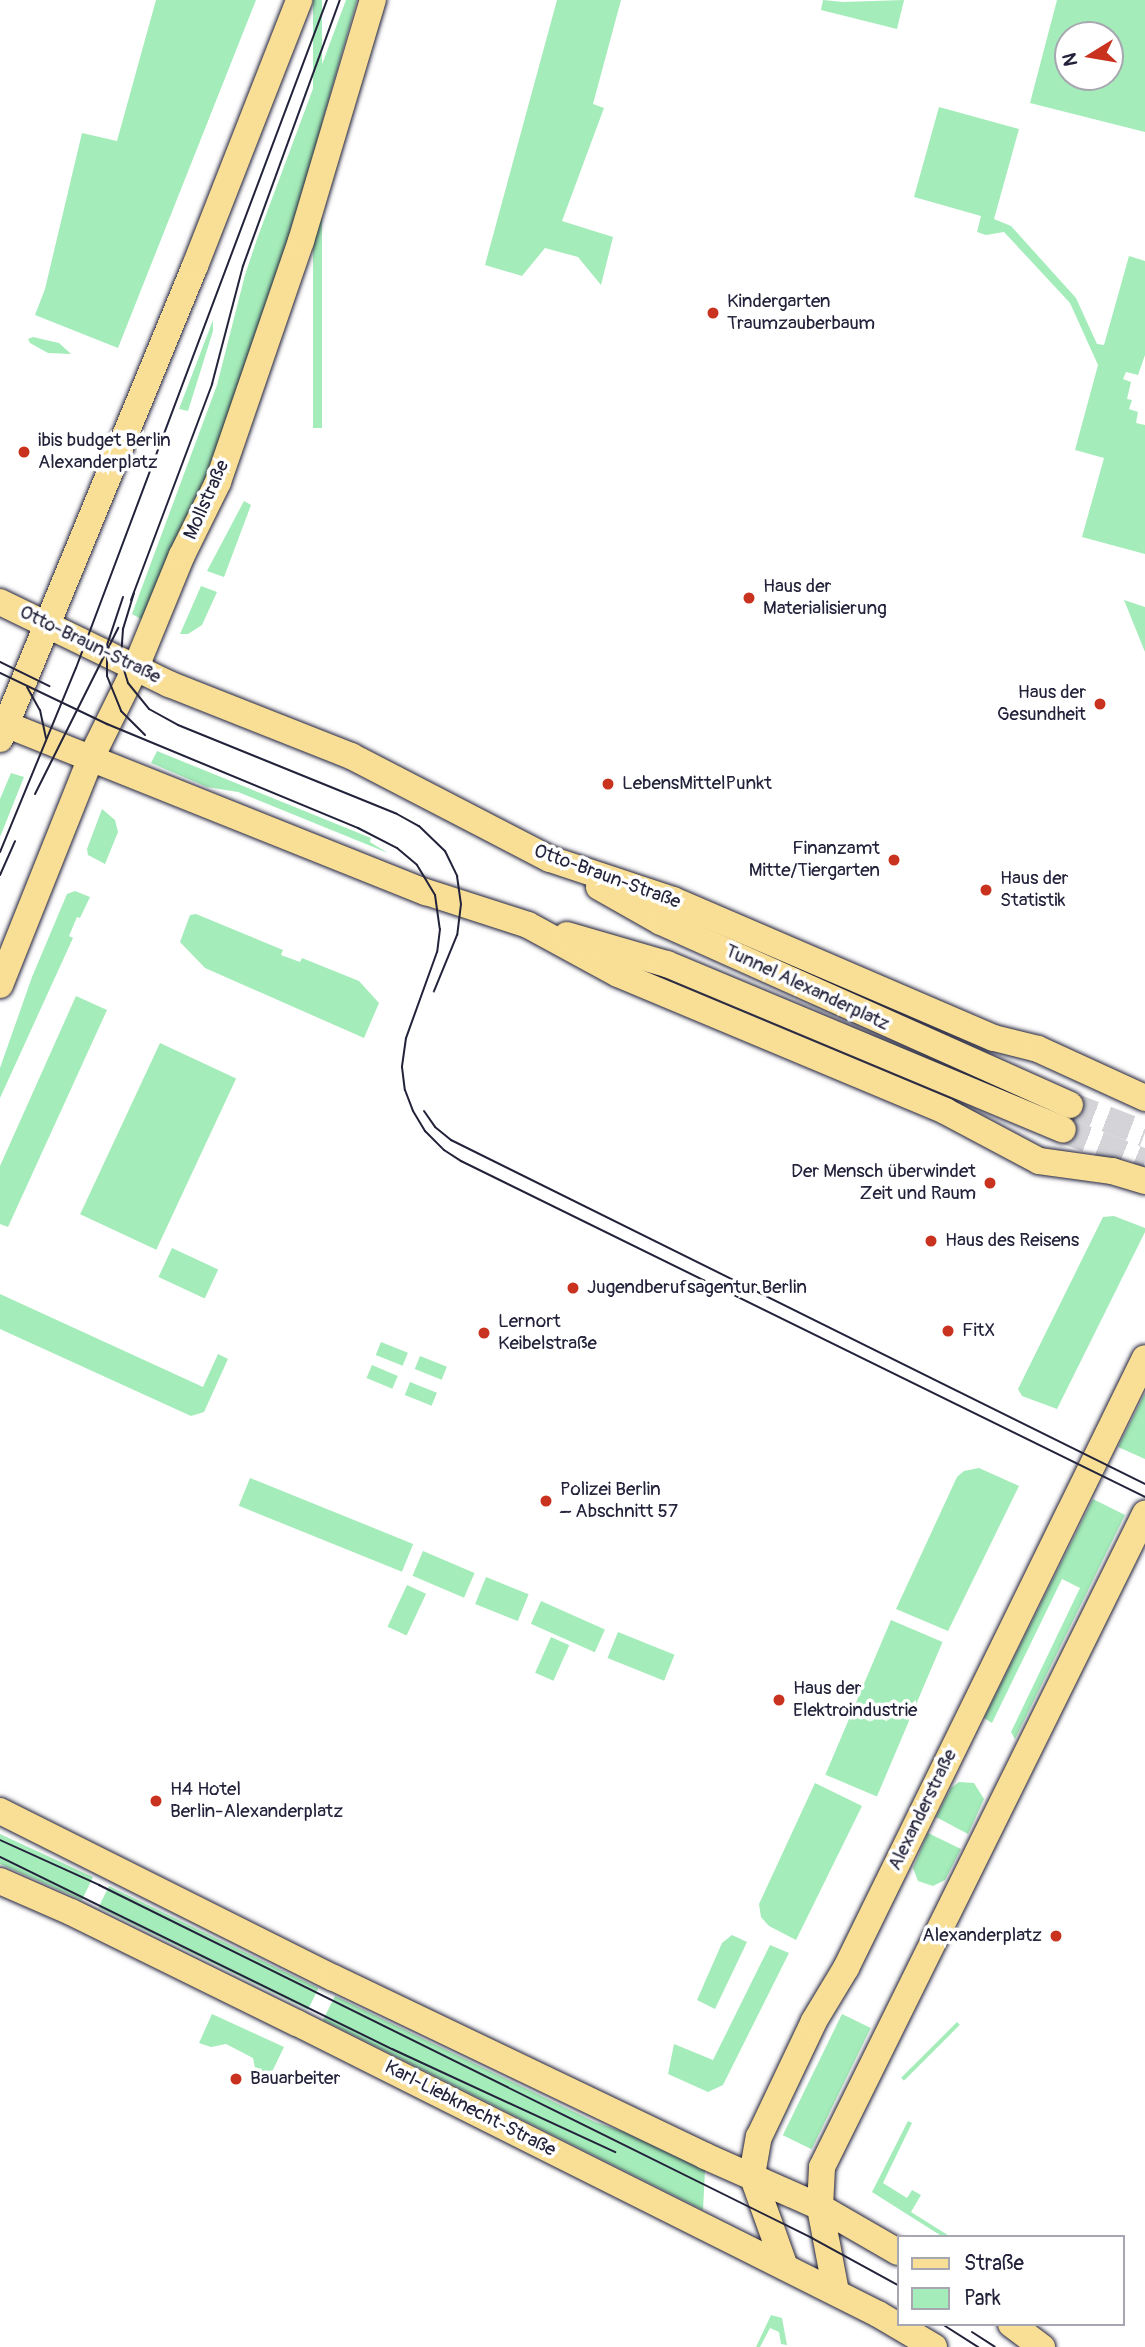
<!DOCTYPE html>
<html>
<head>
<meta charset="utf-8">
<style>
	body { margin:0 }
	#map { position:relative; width:1145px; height:2347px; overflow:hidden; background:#fff; font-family:Pangolin,sans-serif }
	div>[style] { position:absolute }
	.green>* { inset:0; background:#a4ecb9; transform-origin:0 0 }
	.primary-tunnel>* { height:26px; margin-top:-13px; transform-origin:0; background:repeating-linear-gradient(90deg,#d3d3d8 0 26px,transparent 0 39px) }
	.roads { filter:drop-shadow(0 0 2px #22223b) drop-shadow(0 0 2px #22223b) }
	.primary>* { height:26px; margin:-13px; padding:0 13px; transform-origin:13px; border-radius:13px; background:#f9df96 }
	.tram>* { height:2px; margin:-1px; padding:0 1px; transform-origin:1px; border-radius:1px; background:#22223b }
	.dots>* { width:19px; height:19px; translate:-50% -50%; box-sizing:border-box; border:4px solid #fff; border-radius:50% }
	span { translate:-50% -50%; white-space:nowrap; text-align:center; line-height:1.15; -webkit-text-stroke:7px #fff; paint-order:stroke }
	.poi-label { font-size:19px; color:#22223b }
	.left { translate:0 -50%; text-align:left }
	.right { translate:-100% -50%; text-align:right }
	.street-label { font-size:19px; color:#22223b }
	.legend { position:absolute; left:897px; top:2235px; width:228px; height:91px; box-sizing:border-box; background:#fff; border:2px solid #a7a7b1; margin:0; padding:9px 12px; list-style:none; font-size:21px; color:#22223b }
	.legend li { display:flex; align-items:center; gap:14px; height:35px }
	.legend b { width:35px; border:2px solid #a7a7b1 }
	.north { position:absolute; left:1054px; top:21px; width:70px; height:70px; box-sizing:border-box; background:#fff; border:2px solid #a7a7b1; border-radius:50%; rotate:259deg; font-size:19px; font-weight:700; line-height:28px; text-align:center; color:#22223b }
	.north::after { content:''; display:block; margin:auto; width:24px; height:32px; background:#c8321e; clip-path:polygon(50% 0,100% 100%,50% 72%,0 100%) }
</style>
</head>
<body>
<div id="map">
	<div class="green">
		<i style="clip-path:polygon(156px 0,256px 0,118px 348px,35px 315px,45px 289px,82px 133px,117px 141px)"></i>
		<i style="left:313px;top:0;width:9px;height:428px"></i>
		<i style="clip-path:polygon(346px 0,357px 0,289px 238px,222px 441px,143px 620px,132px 614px,217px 385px,245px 275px,257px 239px)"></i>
		<i style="clip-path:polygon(557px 0,621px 0,593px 104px,604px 108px,562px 221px,613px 237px,601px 285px,578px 257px,545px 248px,522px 276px,485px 265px)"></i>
		<i style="clip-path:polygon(823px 0,843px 2px,904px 0,897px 29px,821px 10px)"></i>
		<i style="clip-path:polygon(evenodd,1057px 0,1145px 0,1145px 132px,1030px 103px,1057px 0,1110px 35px,1110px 77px,1068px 77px,1068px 35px,1110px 35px)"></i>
		<i style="clip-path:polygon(939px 107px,1019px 129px,994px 219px,1011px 226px,1076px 298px,1097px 344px,1104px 345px,1129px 256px,1145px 261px,1145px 355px,1138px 375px,1126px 372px,1123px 379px,1131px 382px,1127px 399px,1132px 400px,1129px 409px,1138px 412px,1136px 423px,1145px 425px,1145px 554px,1082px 537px,1104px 458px,1075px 450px,1098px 365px,1070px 303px,1004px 232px,986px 235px,977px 232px,981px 216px,914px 197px)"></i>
		<i style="clip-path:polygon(213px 320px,213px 331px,188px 411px,179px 409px)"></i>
		<i style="clip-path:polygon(33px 337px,59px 343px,71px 354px,48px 353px,30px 343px,28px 339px)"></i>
		<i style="clip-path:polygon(244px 501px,251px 505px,224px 577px,207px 571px)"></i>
		<i style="clip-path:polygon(201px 586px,217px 592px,202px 625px,188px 634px,180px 634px)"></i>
		<i style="clip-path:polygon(1124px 600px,1145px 607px,1145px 652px)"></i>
		<i style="clip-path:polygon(157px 751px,371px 838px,370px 842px,388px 853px,238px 792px,207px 787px,151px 763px)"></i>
		<i style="clip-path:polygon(11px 773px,24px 777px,0 837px,0 799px)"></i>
		<i style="clip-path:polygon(102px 809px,115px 820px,118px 832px,105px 864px,88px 855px,87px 849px)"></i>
		<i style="clip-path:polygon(75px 891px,90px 897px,80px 918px,77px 917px,69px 936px,73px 938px,0 1098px,0 1068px,32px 977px,67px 894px)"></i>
		<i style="clip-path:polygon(196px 914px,283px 950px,281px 955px,300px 962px,302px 958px,359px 981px,379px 1003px,364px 1038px,205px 968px,180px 942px,190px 915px)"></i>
		<i style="clip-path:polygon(76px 996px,107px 1010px,8px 1227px,0 1224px,0 1166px)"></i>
		<i style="left:160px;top:1043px;width:84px;height:189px;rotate:25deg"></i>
		<i style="clip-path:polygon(1114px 1216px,1145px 1228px,1145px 1232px,1057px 1409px,1022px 1396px,1018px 1389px,1103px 1217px)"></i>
		<i style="left:172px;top:1248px;width:51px;height:32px;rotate:25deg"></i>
		<i style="clip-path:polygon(0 1294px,203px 1387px,218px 1354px,228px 1359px,204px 1412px,191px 1416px,0 1329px)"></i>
		<i style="left:381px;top:1342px;width:29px;height:14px;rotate:22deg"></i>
		<i style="left:420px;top:1356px;width:29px;height:14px;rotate:22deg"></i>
		<i style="left:372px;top:1365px;width:28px;height:14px;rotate:23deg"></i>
		<i style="left:410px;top:1382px;width:29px;height:14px;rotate:22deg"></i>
		<i style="clip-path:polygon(1145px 1393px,1145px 1459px,1118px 1447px)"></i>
		<i style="clip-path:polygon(979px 1468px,1019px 1486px,948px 1631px,896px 1609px,957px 1477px,964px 1471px)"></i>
		<i style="left:250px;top:1478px;width:176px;height:30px;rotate:22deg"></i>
		<i style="clip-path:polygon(1093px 1499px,1125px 1515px,1015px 1739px,1011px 1732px,1080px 1588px,1062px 1579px,992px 1723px,984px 1718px)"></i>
		<i style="left:423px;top:1551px;width:56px;height:27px;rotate:23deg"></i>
		<i style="left:486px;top:1577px;width:46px;height:29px;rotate:22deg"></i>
		<i style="left:407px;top:1585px;width:21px;height:46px;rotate:25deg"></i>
		<i style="left:541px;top:1601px;width:70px;height:25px;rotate:24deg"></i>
		<i style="left:891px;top:1620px;width:56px;height:168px;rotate:23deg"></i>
		<i style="left:618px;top:1632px;width:61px;height:28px;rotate:22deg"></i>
		<i style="left:551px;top:1637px;width:20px;height:39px;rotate:24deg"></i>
		<i style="clip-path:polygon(959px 1782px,974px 1783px,984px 1799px,968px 1834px,936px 1817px,951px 1788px)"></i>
		<i style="clip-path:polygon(815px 1783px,862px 1806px,796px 1940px,769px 1926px,761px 1917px,759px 1904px)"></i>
		<i style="clip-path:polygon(928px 1833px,961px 1849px,945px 1880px,933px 1886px,918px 1881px,913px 1868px)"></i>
		<i style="clip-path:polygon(0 1834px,93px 1877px,82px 1900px,0 1864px)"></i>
		<i style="left:109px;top:1886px;width:233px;height:24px;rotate:26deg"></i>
		<i style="clip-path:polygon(732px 1935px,747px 1942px,715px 2009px,697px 2000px,722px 1943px)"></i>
		<i style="clip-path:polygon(770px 1945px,789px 1953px,723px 2085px,708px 2092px,668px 2074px,674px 2044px,713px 2060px)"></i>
		<i style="clip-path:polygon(335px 1996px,595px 2122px,624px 2132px,705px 2170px,703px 2210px,323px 2020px)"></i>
		<i style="clip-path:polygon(212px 2014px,284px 2047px,270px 2076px,255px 2068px,253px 2058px,226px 2044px,211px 2047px,199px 2043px)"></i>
		<i style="left:842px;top:2014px;width:32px;height:135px;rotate:26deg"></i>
		<i style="left:957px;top:2022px;width:4px;height:79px;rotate:45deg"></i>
		<i style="clip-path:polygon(908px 2121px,912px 2123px,883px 2183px,907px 2198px,912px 2190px,921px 2195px,911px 2212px,951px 2237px,943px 2237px,872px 2192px)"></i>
		<i style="clip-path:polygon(771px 2315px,782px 2318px,787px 2345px,781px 2344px,779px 2332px,770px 2328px,760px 2347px,756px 2347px)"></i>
	</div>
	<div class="primary-tunnel">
		<i style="left:1070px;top:1105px;width:80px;rotate:21.1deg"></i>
		<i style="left:1063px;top:1130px;width:88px;rotate:21.3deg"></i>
	</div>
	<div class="roads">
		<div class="primary">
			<i style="left:0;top:602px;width:188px;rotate:25.9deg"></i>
			<i style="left:169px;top:684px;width:196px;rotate:21.6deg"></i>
			<i style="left:351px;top:756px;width:224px;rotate:27.4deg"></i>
			<i style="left:550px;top:859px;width:130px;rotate:18.4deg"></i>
			<i style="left:673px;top:900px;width:349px;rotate:23.3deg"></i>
			<i style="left:994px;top:1038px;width:45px;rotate:14deg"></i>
			<i style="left:1038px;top:1049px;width:118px;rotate:24.6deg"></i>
			<i style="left:0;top:722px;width:459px;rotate:21.8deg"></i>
			<i style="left:426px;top:892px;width:107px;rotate:17.9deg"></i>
			<i style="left:528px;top:925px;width:102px;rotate:28.6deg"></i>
			<i style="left:618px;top:974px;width:355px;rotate:22.7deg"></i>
			<i style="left:945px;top:1111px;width:106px;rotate:28deg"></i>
			<i style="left:1039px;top:1161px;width:74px;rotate:7.8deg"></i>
			<i style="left:1112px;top:1171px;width:34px;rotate:17deg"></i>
			<i style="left:0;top:739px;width:512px;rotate:-67.6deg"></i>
			<i style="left:195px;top:266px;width:286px;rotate:-68.6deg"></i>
			<i style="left:599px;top:887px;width:71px;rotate:29.4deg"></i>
			<i style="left:661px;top:922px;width:448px;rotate:24.1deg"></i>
			<i style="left:567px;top:935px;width:104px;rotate:16.2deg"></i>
			<i style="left:667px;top:964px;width:429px;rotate:22.7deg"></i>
			<i style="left:0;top:985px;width:242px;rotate:-68.2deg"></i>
			<i style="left:90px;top:760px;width:104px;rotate:-63.7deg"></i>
			<i style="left:136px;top:667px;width:121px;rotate:-67.7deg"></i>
			<i style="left:182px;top:555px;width:81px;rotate:-63.7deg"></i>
			<i style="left:218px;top:482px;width:255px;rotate:-71deg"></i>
			<i style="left:301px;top:241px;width:252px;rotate:-73.4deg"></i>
			<i style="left:0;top:1811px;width:373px;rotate:26.6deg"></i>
			<i style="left:334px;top:1978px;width:411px;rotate:25.6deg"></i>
			<i style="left:705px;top:2156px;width:126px;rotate:23.9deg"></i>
			<i style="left:820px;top:2207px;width:90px;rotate:30deg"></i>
			<i style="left:0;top:1881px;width:77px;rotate:23.6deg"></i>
			<i style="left:71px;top:1912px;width:252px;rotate:26.2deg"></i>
			<i style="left:297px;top:2023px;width:650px;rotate:26.6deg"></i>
			<i style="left:878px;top:2314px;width:65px;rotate:30.5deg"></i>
			<i style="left:785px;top:2267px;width:98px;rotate:-109.7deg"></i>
			<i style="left:752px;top:2175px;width:39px;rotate:-80deg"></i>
			<i style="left:759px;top:2137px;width:128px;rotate:-64.6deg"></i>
			<i style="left:814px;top:2021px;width:62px;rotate:-58.9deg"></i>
			<i style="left:846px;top:1968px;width:679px;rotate:-63.89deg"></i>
			<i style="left:836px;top:2292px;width:86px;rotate:-100.7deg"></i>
			<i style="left:820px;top:2207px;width:40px;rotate:-87.1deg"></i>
			<i style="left:822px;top:2167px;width:729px;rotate:-63.68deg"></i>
			<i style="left:1011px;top:2324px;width:39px;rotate:37deg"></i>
		</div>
	</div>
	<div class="tram">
		<i style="left:134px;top:593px;width:38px;rotate:107deg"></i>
		<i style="left:123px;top:629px;width:31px;rotate:94deg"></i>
		<i style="left:121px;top:660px;width:24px;rotate:73deg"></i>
		<i style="left:128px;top:683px;width:33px;rotate:51deg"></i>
		<i style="left:149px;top:709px;width:33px;rotate:29deg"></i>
		<i style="left:178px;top:725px;width:236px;rotate:22.1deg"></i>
		<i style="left:397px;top:814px;width:25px;rotate:29deg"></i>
		<i style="left:419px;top:826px;width:36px;rotate:44deg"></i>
		<i style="left:445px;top:851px;width:28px;rotate:64deg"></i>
		<i style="left:457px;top:876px;width:28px;rotate:82deg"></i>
		<i style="left:461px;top:904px;width:31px;rotate:97deg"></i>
		<i style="left:457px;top:935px;width:61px;rotate:112.3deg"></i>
		<i style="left:123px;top:597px;width:51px;rotate:108.4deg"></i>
		<i style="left:107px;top:645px;width:31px;rotate:90deg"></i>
		<i style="left:107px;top:676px;width:38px;rotate:68deg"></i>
		<i style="left:121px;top:711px;width:34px;rotate:45deg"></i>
		<i style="left:131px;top:600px;width:231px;rotate:-69.4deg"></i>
		<i style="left:212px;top:384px;width:122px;rotate:-75.3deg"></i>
		<i style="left:243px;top:266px;width:283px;rotate:-70deg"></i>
		<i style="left:0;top:662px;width:55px;rotate:26.1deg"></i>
		<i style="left:0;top:673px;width:119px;rotate:25.5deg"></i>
		<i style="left:107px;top:724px;width:272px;rotate:22.5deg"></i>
		<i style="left:358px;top:828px;width:44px;rotate:27.1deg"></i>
		<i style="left:397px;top:848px;width:26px;rotate:40deg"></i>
		<i style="left:417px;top:865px;width:35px;rotate:59deg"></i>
		<i style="left:435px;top:895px;width:34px;rotate:82deg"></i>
		<i style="left:440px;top:929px;width:23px;rotate:97deg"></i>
		<i style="left:437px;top:952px;width:91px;rotate:109.8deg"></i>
		<i style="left:406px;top:1038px;width:29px;rotate:98deg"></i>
		<i style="left:402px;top:1067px;width:23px;rotate:83deg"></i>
		<i style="left:405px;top:1090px;width:22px;rotate:69deg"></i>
		<i style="left:413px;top:1111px;width:23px;rotate:59deg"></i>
		<i style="left:425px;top:1131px;width:27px;rotate:45deg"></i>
		<i style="left:444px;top:1150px;width:20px;rotate:33deg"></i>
		<i style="left:461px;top:1161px;width:762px;rotate:26.16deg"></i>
		<i style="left:27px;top:687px;width:26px;rotate:61deg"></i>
		<i style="left:40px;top:710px;width:29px;rotate:78deg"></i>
		<i style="left:35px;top:794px;width:186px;rotate:-63.4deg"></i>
		<i style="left:0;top:852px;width:199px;rotate:-67.6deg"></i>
		<i style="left:76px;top:668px;width:714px;rotate:-69.41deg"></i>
		<i style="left:0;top:875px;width:37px;rotate:-66deg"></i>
		<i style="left:424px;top:1111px;width:19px;rotate:55deg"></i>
		<i style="left:435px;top:1127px;width:21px;rotate:39deg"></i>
		<i style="left:451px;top:1140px;width:775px;rotate:26.37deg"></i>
		<i style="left:0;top:1840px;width:109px;rotate:24.4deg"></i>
		<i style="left:99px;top:1885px;width:796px;rotate:26.34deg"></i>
		<i style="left:812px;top:2238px;width:98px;rotate:28.7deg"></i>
		<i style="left:0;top:1857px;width:436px;rotate:26.1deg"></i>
		<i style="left:392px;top:2049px;width:246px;rotate:24.8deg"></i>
		<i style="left:942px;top:2324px;width:43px;rotate:32.6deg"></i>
		<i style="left:972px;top:2332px;width:27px;rotate:33deg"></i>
	</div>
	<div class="dots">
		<i style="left:713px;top:313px;background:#c8321e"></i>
		<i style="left:24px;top:452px;background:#c8321e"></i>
		<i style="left:749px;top:598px;background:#c8321e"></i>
		<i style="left:1100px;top:704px;background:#c8321e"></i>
		<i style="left:608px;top:784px;background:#c8321e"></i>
		<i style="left:894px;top:860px;background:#c8321e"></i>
		<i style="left:986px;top:890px;background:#c8321e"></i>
		<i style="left:990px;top:1183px;background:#c8321e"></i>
		<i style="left:931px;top:1241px;background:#c8321e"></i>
		<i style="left:573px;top:1288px;background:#c8321e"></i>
		<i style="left:948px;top:1331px;background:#c8321e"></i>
		<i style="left:484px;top:1333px;background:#c8321e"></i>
		<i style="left:546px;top:1501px;background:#c8321e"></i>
		<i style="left:779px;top:1700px;background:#c8321e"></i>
		<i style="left:156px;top:1801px;background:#c8321e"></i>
		<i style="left:1056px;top:1936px;background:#c8321e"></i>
		<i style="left:236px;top:2079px;background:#c8321e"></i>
	</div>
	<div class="poi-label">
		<span class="left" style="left:727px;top:313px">Kindergarten<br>Traumzauberbaum</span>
		<span class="left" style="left:38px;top:452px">ibis budget Berlin<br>Alexanderplatz</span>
		<span class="left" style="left:763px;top:598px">Haus der<br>Materialisierung</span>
		<span class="right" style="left:1086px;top:704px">Haus der<br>Gesundheit</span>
		<span class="left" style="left:622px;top:784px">LebensMittelPunkt</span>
		<span class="right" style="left:880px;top:860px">Finanzamt<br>Mitte/Tiergarten</span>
		<span class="left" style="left:1000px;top:890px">Haus der<br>Statistik</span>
		<span class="right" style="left:976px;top:1183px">Der Mensch überwindet<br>Zeit und Raum</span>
		<span class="left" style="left:945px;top:1241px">Haus des Reisens</span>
		<span class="left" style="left:587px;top:1288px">Jugendberufsagentur Berlin</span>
		<span class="left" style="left:498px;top:1333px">Lernort<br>Keibelstraße</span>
		<span class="left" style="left:962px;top:1331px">FitX</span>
		<span class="left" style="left:560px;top:1501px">Polizei Berlin<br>– Abschnitt 57</span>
		<span class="left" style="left:793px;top:1700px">Haus der<br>Elektroindustrie</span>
		<span class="left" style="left:170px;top:1801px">H4 Hotel<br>Berlin-Alexanderplatz</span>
		<span class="right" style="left:1042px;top:1936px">Alexanderplatz</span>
		<span class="left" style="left:250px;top:2079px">Bauarbeiter</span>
	</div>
	<div class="street-label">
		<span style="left:207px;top:500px;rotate:-66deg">Mollstraße</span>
		<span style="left:90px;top:645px;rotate:26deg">Otto-Braun-Straße</span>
		<span style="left:607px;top:877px;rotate:20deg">Otto-Braun-Straße</span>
		<span style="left:807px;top:988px;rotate:25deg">Tunnel Alexanderplatz</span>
		<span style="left:923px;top:1810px;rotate:-64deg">Alexanderstraße</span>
		<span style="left:470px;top:2109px;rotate:27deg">Karl-Liebknecht-Straße</span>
	</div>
	<ul class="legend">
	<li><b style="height:9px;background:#f9df96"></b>Straße</li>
	<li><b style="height:19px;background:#a4ecb9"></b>Park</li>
	</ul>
	<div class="north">N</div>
</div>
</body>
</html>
